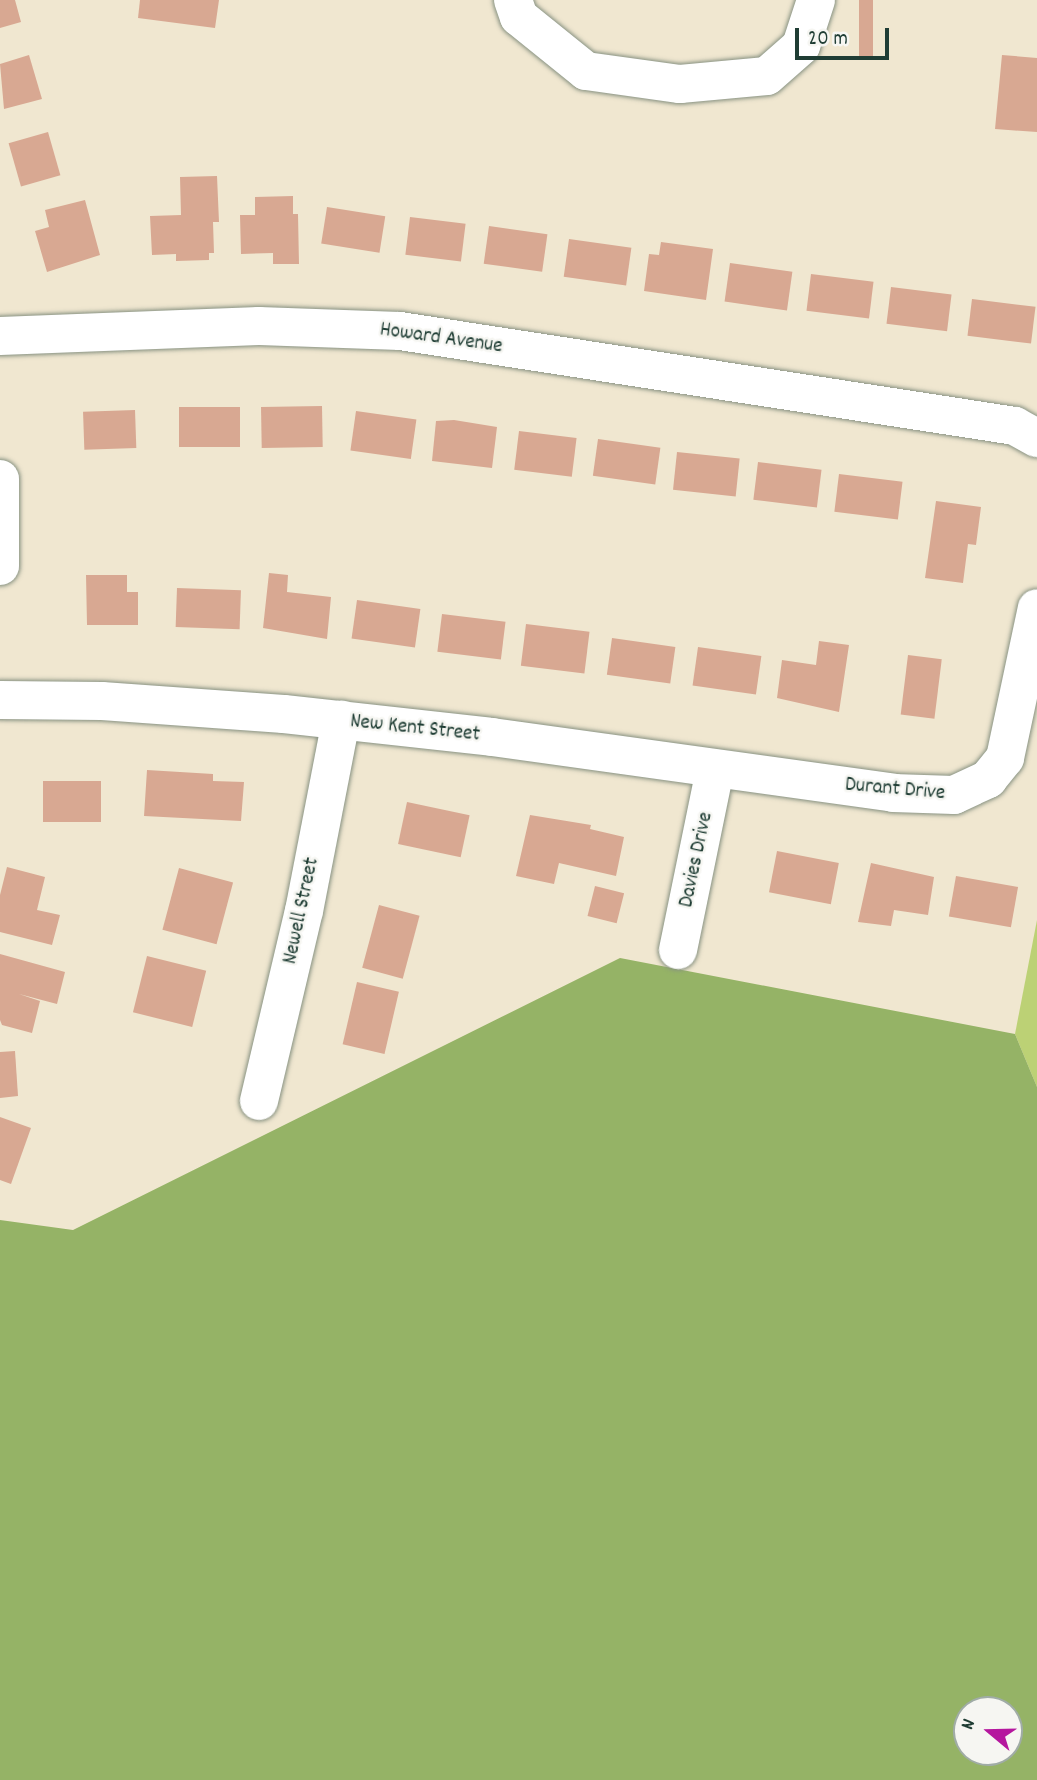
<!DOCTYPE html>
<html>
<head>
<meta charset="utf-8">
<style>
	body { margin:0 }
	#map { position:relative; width:1037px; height:1780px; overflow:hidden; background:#f0e7d0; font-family:Dekko,sans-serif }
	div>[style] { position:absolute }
	.green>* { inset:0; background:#bcd175 }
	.forest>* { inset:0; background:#95b366 }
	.building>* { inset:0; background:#d8a892; transform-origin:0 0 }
	.roads { filter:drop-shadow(0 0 2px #889282) drop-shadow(0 0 2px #889282) }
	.minor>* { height:38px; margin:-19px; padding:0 19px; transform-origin:19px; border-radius:19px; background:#fff }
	span { translate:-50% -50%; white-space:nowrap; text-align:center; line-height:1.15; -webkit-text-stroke:5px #f6f6f2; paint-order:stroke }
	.street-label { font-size:21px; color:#1f3d34 }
	.north { position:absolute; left:953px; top:1696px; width:70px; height:70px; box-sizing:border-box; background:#f6f6f2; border:2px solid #a0aca6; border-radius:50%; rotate:289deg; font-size:19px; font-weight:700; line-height:28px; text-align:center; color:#1f3d34 }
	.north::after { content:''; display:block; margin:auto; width:24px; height:32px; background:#b5179e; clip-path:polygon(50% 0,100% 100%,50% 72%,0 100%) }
	.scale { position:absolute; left:795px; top:28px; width:94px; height:32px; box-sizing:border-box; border:4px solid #1f3d34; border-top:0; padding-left:9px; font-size:21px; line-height:24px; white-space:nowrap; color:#1f3d34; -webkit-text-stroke:5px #f6f6f2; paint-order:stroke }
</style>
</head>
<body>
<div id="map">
	<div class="green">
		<i style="clip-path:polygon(1037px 920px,1037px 1087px,1015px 1034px)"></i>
	</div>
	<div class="forest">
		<i style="clip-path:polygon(evenodd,620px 958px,1015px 1034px,1037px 1087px,1037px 1780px,0 1780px,0 1220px,73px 1230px,620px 958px,967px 1710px,1009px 1710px,1009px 1752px,967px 1752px,967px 1710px)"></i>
	</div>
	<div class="building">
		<i style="clip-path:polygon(0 0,15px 0,21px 22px,0 28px)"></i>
		<i style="clip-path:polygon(140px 0,219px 0,215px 28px,138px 18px)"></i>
		<i style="left:859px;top:0;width:14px;height:57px"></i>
		<i style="clip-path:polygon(29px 55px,42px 99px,4px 109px,0 64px)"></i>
		<i style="clip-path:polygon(1002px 55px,1037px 58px,1037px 132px,995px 129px)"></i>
		<i style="left:48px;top:132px;width:45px;height:41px;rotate:74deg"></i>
		<i style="clip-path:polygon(217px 176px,219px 222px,213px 222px,214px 253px,209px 253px,209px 260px,176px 261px,176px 254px,152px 255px,150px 216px,181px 215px,180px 177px)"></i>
		<i style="clip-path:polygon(293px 196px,293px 214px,298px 214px,299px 264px,273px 264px,273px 253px,241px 254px,240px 215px,255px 215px,255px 197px)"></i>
		<i style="clip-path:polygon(85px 200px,100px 255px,47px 272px,35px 231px,49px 227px,45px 210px)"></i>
		<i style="left:327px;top:207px;width:59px;height:37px;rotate:9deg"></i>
		<i style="left:410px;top:217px;width:56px;height:38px;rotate:7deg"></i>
		<i style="left:489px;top:226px;width:59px;height:38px;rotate:8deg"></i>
		<i style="left:569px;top:239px;width:63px;height:38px;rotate:8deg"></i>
		<i style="clip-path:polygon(661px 242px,713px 249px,706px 300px,644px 291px,649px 254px,659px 255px)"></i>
		<i style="left:730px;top:263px;width:63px;height:39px;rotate:8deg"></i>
		<i style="left:811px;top:274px;width:63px;height:37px;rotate:7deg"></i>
		<i style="left:891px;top:287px;width:61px;height:37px;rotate:7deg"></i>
		<i style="left:972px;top:299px;width:64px;height:37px;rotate:7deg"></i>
		<i style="left:322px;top:406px;width:41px;height:61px;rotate:89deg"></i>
		<i style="left:240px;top:407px;width:40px;height:61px;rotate:90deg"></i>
		<i style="left:135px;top:410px;width:38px;height:52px;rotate:88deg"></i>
		<i style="left:356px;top:411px;width:61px;height:40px;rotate:8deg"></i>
		<i style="clip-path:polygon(454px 420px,497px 427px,492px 468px,432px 461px,436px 421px)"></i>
		<i style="left:519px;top:431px;width:58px;height:39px;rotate:7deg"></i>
		<i style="left:598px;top:439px;width:63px;height:37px;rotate:8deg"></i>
		<i style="left:677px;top:452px;width:63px;height:38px;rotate:6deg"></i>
		<i style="left:758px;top:462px;width:64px;height:38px;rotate:7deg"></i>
		<i style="left:839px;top:474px;width:64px;height:38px;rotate:7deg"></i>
		<i style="clip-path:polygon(936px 501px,981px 507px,976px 545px,968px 544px,963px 583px,925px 578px)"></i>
		<i style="clip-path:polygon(269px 573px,288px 575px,287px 592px,331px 597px,327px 639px,263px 628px)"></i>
		<i style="clip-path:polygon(86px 575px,127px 575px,127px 592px,138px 592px,138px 625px,87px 625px)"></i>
		<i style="left:177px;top:588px;width:64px;height:39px;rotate:2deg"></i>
		<i style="left:357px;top:600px;width:64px;height:39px;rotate:8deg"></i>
		<i style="left:442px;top:614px;width:64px;height:38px;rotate:7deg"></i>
		<i style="left:526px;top:624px;width:64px;height:42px;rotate:7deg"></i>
		<i style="left:612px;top:638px;width:64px;height:37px;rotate:8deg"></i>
		<i style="clip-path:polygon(819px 641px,849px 645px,839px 712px,777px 698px,782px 660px,816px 665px)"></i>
		<i style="left:698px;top:647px;width:64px;height:39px;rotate:8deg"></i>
		<i style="left:908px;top:655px;width:34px;height:60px;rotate:7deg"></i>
		<i style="clip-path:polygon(147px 770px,213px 774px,213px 781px,244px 782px,241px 821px,144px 816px)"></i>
		<i style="left:101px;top:781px;width:41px;height:58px;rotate:90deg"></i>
		<i style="left:407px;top:802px;width:64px;height:43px;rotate:12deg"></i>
		<i style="clip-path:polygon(530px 815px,591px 825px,590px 829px,624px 837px,616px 876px,559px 863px,554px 884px,516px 876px)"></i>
		<i style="left:777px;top:851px;width:63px;height:42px;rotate:11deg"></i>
		<i style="clip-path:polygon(871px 863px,934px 877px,928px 915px,894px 910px,891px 926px,858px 922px)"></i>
		<i style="clip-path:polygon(7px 867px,45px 877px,37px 910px,60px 915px,52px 945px,0 932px,0 895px)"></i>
		<i style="left:179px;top:868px;width:56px;height:64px;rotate:15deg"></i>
		<i style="left:956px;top:876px;width:63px;height:41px;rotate:10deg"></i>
		<i style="left:595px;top:886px;width:30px;height:31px;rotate:14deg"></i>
		<i style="left:379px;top:905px;width:42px;height:65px;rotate:15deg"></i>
		<i style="clip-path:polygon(0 954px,65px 972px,57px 1004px,19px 994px,40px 1001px,32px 1033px,2px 1025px,0 1020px)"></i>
		<i style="left:147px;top:956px;width:61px;height:58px;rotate:14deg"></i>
		<i style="left:357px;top:982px;width:43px;height:64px;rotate:13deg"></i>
		<i style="clip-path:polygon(15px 1051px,18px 1096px,0 1098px,0 1052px)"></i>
		<i style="clip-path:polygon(0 1117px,31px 1128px,11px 1184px,0 1180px)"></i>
	</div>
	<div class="roads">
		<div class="minor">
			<i style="left:513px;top:0;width:18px;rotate:71deg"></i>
			<i style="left:519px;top:17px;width:86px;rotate:38.9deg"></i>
			<i style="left:586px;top:71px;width:95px;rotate:7.9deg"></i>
			<i style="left:680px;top:84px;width:87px;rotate:-5.3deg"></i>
			<i style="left:767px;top:76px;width:45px;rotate:-41.4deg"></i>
			<i style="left:801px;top:46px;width:48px;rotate:-71.9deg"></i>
			<i style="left:0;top:336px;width:259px;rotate:-2.2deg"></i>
			<i style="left:259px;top:326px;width:141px;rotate:2deg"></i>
			<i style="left:400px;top:331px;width:622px;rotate:8.78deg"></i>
			<i style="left:1015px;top:426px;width:25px;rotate:29deg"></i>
			<i style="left:0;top:479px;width:87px;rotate:90deg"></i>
			<i style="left:0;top:700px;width:102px;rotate:0.6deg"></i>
			<i style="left:102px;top:701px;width:182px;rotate:4.1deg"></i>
			<i style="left:284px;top:714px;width:209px;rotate:6.3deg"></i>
			<i style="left:492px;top:737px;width:405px;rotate:7.9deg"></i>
			<i style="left:893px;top:793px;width:61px;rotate:1.9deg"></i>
			<i style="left:954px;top:795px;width:38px;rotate:-25deg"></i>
			<i style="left:988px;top:779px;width:27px;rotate:-51deg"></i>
			<i style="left:1005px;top:758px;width:153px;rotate:-78deg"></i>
			<i style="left:678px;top:950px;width:184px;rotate:-78.4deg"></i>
			<i style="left:259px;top:1101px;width:195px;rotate:-76.7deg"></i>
			<i style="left:304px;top:911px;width:195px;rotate:-79deg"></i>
		</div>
	</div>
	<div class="street-label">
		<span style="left:441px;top:339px;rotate:8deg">Howard Avenue</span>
		<span style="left:415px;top:729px;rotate:6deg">New Kent Street</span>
		<span style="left:895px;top:790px;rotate:5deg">Durant Drive</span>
		<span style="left:697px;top:860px;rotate:-78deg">Davies Drive</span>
		<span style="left:302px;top:911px;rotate:-78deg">Newell Street</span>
	</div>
	<div class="north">N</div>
	<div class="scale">20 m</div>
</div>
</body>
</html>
